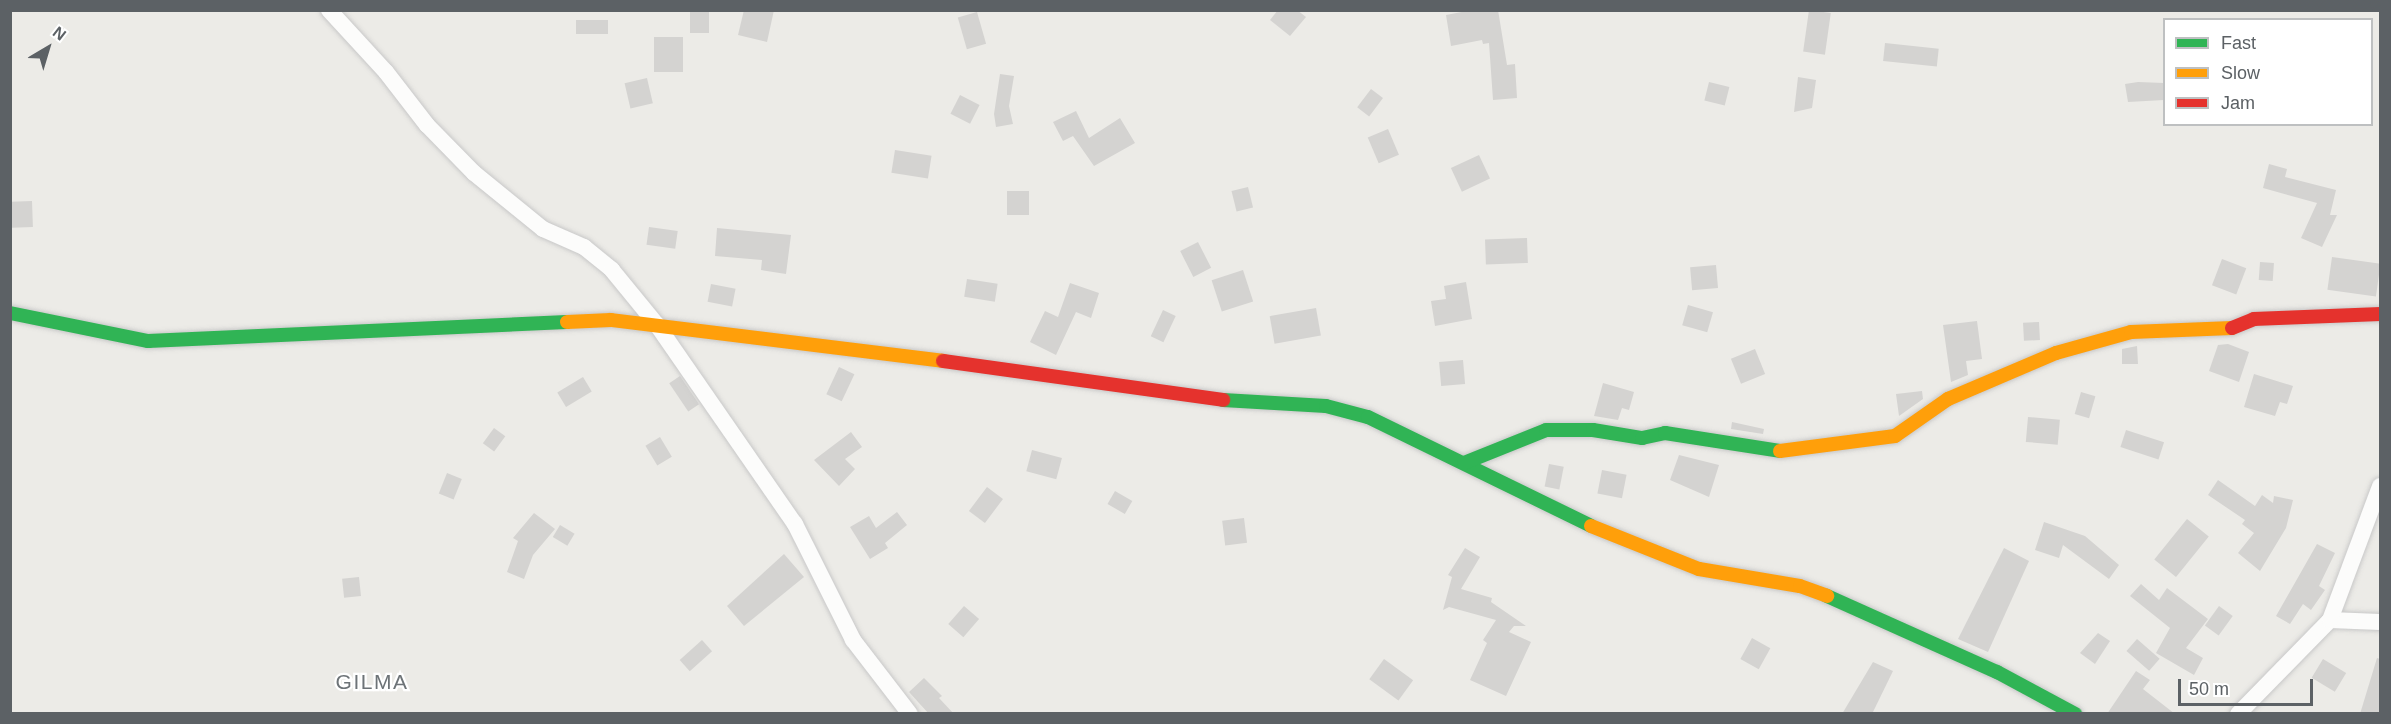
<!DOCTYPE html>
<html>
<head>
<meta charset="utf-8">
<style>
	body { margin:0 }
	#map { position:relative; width:2391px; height:724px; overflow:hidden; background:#ecebe7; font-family:Arial,sans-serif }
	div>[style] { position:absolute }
	.building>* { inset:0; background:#d4d3d1; transform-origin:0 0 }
	.roads { filter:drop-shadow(0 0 2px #c8c8c8) drop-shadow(0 0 2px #c8c8c8) }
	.street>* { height:16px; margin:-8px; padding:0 8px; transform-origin:8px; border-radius:8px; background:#fcfcfb }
	.fast>* { height:14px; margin:-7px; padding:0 7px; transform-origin:7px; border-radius:7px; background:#30b455 }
	.slow>* { height:14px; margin:-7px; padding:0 7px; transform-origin:7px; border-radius:7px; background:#ff9f0a }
	.jam>* { height:14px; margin:-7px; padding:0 7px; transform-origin:7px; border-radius:7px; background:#e5322d }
	span { translate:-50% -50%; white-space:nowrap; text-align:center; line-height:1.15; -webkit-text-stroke:4.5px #fff; paint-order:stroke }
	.quarter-label { font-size:21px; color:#6d7377; letter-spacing:1.5px }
	.frame { position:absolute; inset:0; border:12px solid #5c6165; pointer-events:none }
	.legend { position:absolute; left:2163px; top:18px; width:210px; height:108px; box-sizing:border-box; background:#fff; border:2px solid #bec0c1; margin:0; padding:8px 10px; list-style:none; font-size:18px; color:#5c6165 }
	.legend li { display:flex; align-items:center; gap:12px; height:30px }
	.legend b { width:30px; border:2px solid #bec0c1 }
	.north { position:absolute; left:18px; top:18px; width:60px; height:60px; -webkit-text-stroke:4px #fff; paint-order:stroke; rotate:38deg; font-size:16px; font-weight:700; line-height:24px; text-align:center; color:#5c6165 }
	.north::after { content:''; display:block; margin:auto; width:21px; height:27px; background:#5c6165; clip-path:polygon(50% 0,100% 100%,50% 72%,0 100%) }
	.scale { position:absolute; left:2178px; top:679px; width:135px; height:27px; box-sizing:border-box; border:3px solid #5c6165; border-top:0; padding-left:8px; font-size:18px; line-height:21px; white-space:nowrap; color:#5c6165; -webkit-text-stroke:4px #fff; paint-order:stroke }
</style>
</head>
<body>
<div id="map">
	<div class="building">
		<i style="left:690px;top:10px;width:19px;height:23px"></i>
		<i style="clip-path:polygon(744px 10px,774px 10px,767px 42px,738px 35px)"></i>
		<i style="clip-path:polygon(1278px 10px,1297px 10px,1306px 17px,1290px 36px,1270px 20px)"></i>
		<i style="clip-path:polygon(1472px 10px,1498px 10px,1507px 65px,1515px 64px,1517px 98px,1493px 100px,1489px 43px,1483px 44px,1482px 40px,1451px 46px,1446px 15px)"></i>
		<i style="left:1809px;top:10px;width:22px;height:42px;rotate:8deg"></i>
		<i style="left:977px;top:12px;width:33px;height:20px;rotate:74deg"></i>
		<i style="left:576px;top:20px;width:32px;height:14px"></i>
		<i style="left:654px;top:37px;width:29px;height:35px"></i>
		<i style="left:1885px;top:43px;width:54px;height:18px;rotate:6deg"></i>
		<i style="clip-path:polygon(1000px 74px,1014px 76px,1009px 106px,1013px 124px,996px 127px,994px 114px)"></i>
		<i style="clip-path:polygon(1798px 77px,1816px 80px,1812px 108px,1794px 112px)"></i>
		<i style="left:647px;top:78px;width:26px;height:23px;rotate:77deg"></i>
		<i style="left:1709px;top:82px;width:21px;height:19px;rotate:14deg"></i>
		<i style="clip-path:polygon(2138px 82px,2164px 83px,2164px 100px,2128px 102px,2125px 84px)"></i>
		<i style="left:1371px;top:89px;width:15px;height:23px;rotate:37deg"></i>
		<i style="left:960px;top:95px;width:22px;height:21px;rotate:27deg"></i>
		<i style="clip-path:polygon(1076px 111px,1089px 138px,1120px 118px,1135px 143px,1094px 166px,1073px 136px,1063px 141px,1053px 122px)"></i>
		<i style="left:1388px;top:129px;width:28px;height:22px;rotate:67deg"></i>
		<i style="left:895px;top:150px;width:37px;height:23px;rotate:9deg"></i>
		<i style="left:1479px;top:155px;width:26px;height:31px;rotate:65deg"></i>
		<i style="clip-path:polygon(2269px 164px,2287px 169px,2285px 177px,2336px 190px,2330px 215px,2337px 215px,2322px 247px,2301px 238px,2317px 203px,2263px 188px)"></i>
		<i style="left:1248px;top:187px;width:21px;height:17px;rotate:76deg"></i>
		<i style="left:1007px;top:191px;width:22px;height:24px"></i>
		<i style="left:32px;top:201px;width:26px;height:21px;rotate:88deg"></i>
		<i style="left:649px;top:227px;width:29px;height:18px;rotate:8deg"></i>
		<i style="clip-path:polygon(717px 228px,791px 235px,786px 274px,761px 270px,762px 260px,715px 256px)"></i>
		<i style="left:1527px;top:238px;width:25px;height:42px;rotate:88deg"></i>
		<i style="left:1198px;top:242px;width:29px;height:20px;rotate:63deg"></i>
		<i style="left:2332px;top:257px;width:49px;height:33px;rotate:8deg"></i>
		<i style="left:2222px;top:259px;width:26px;height:28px;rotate:21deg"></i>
		<i style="left:2260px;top:262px;width:14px;height:18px;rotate:4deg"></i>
		<i style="left:1716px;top:265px;width:23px;height:26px;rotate:85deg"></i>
		<i style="left:1243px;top:270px;width:33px;height:33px;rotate:72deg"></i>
		<i style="left:967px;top:279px;width:31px;height:18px;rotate:9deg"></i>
		<i style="clip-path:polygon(1466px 282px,1472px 319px,1435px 326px,1431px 301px,1446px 299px,1444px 286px)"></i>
		<i style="clip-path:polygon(1070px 283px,1099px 293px,1091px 318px,1076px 312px,1056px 355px,1030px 342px,1045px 311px,1058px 317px)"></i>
		<i style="left:711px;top:284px;width:25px;height:18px;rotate:11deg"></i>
		<i style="left:1688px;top:305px;width:26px;height:21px;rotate:16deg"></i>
		<i style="left:1316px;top:308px;width:28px;height:47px;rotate:80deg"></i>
		<i style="left:1163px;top:310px;width:14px;height:29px;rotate:25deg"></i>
		<i style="clip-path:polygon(1977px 321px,1982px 359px,1966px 361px,1968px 375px,1951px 382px,1943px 325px)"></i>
		<i style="left:2039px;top:322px;width:18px;height:16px;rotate:87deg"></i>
		<i style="clip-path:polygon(2228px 344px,2249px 352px,2239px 382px,2209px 371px,2218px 345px)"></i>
		<i style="clip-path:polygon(2137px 346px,2138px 364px,2122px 364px,2122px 349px)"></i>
		<i style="left:1755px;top:349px;width:27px;height:26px;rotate:68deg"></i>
		<i style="left:1463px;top:360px;width:24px;height:24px;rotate:85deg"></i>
		<i style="left:839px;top:367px;width:17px;height:30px;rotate:25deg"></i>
		<i style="clip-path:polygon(2254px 374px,2293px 386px,2287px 404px,2280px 402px,2275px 416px,2244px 407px)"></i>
		<i style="left:680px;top:376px;width:34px;height:13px;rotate:56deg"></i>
		<i style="left:583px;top:377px;width:17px;height:30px;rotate:59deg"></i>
		<i style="clip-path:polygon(1603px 383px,1634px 392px,1629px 410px,1622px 408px,1618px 420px,1594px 416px)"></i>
		<i style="clip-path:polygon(1922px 391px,1923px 399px,1899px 416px,1896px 394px)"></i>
		<i style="left:2081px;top:392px;width:15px;height:23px;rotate:16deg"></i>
		<i style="left:2028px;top:417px;width:32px;height:25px;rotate:5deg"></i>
		<i style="clip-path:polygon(1732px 422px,1764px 429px,1763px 434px,1731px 429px)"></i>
		<i style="left:494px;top:428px;width:14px;height:19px;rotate:36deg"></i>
		<i style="left:2126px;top:430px;width:40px;height:18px;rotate:18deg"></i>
		<i style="clip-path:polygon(851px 432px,862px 447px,845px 459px,855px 469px,839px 486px,814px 460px)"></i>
		<i style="left:660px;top:437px;width:23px;height:17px;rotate:59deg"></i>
		<i style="left:1032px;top:450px;width:31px;height:22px;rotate:15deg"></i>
		<i style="clip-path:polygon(1679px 455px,1719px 465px,1709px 497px,1670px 480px)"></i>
		<i style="left:1549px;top:464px;width:15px;height:23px;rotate:11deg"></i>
		<i style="left:1602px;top:470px;width:25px;height:24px;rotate:11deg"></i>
		<i style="left:447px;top:473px;width:16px;height:22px;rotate:22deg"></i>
		<i style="clip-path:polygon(2218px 480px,2255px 506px,2262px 495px,2273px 503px,2274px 496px,2293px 500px,2286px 528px,2260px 571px,2238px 553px,2254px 533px,2242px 524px,2245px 520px,2208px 495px)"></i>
		<i style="left:987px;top:487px;width:20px;height:30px;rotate:37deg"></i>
		<i style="left:1115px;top:491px;width:20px;height:15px;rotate:30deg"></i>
		<i style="clip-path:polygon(897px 512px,907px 525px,885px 543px,888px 548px,870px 559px,850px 527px,869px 516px,876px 528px)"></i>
		<i style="clip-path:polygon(534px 513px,555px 529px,533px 555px,524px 579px,507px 572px,518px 541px,513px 538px)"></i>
		<i style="left:1244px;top:518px;width:25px;height:22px;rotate:83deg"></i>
		<i style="left:2187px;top:519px;width:28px;height:52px;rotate:39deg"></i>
		<i style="clip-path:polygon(2044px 522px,2085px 536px,2119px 565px,2109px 579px,2063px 545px,2059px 558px,2035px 550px)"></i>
		<i style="left:560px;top:525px;width:17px;height:14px;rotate:31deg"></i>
		<i style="clip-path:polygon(2317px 544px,2335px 553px,2319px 586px,2325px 590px,2311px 610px,2303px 604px,2290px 624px,2276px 616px)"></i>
		<i style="clip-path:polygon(1465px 548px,1480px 557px,1461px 589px,1492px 598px,1491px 602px,1526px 626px,1514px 626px,1509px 632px,1531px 642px,1506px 696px,1470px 680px,1487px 643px,1483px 640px,1496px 620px,1449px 607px,1443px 610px,1452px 577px,1448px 575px)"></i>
		<i style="clip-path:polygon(2004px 548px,2029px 561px,1988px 652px,1958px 639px)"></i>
		<i style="clip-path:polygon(784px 554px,804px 577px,744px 626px,727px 606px)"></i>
		<i style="left:359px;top:577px;width:19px;height:17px;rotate:84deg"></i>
		<i style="clip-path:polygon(2141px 584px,2159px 600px,2167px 588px,2208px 619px,2186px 648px,2203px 658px,2194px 675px,2156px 653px,2170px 628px,2130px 596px)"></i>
		<i style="left:964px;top:606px;width:20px;height:24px;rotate:41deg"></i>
		<i style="left:2219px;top:606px;width:17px;height:24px;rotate:36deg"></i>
		<i style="clip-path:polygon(2098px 633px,2110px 641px,2095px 664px,2080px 653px)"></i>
		<i style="left:1752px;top:638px;width:21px;height:24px;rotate:29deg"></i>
		<i style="left:2137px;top:639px;width:30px;height:16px;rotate:41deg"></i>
		<i style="left:702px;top:640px;width:15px;height:30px;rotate:48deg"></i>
		<i style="clip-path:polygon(2377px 658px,2380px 659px,2380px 714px,2360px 714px)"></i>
		<i style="left:1384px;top:659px;width:36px;height:25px;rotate:36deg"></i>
		<i style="left:2323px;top:659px;width:27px;height:22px;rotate:31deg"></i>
		<i style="clip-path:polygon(1873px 662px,1893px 671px,1872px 714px,1842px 714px)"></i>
		<i style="clip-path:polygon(2136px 671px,2150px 680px,2143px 689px,2175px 714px,2107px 714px)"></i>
		<i style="clip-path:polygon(924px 678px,942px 696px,939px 698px,954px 714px,929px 714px,909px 692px)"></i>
	</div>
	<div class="roads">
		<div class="street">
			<i style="left:329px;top:10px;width:84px;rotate:47.4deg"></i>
			<i style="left:386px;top:72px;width:67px;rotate:52.3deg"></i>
			<i style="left:427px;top:125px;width:67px;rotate:45.6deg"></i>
			<i style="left:474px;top:173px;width:89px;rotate:39.1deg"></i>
			<i style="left:543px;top:229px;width:45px;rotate:23.7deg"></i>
			<i style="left:584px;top:247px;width:36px;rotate:39deg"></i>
			<i style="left:612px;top:270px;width:71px;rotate:50.7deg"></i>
			<i style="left:657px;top:325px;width:242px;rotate:55.3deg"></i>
			<i style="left:795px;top:524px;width:130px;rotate:63.4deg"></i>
			<i style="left:853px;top:640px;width:93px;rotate:52.4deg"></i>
			<i style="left:2330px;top:620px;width:50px;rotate:2.3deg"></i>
			<i style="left:2238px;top:714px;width:132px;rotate:-45.6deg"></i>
			<i style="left:2330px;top:620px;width:143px;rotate:-69.5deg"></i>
		</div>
		<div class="fast">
			<i style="left:10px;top:313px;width:141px;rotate:11.5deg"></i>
			<i style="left:148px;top:341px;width:419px;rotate:-2.6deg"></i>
			<i style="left:1223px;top:400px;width:103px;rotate:3.3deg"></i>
			<i style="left:1326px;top:406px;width:43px;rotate:14.7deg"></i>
			<i style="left:1368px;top:417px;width:248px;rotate:26deg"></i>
			<i style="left:1464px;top:463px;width:88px;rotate:-21.9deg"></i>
			<i style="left:1546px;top:430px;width:47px"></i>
			<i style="left:1593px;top:430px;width:50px;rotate:9.3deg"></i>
			<i style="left:1642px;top:438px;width:24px;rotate:-12deg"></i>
			<i style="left:1665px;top:433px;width:116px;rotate:8.9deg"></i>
			<i style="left:1827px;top:596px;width:186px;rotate:24.1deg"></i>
			<i style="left:1997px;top:672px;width:89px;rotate:28.3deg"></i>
		</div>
		<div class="slow">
			<i style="left:567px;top:322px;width:44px;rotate:-2.6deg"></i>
			<i style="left:611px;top:320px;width:335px;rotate:7deg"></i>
			<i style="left:1780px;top:451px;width:116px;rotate:-7.4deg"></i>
			<i style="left:1895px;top:436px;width:65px;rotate:-34.9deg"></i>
			<i style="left:1948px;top:399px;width:117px;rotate:-23.1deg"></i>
			<i style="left:2056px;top:353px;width:78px;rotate:-15.6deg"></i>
			<i style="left:2131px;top:332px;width:101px;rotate:-2.3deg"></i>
			<i style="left:1591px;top:526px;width:116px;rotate:21.7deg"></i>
			<i style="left:1699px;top:569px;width:102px;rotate:9.6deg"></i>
			<i style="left:1800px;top:586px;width:29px;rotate:20deg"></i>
		</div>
		<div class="jam">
			<i style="left:2232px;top:328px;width:24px;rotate:-22deg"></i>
			<i style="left:2254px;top:319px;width:126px;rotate:-2.3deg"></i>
			<i style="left:943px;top:361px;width:283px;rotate:7.9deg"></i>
		</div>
	</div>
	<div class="quarter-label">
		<span style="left:372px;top:682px">GILMA</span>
	</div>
	<div class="frame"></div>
	<ul class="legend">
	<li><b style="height:8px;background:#30b455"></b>Fast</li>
	<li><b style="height:8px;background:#ff9f0a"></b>Slow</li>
	<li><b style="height:8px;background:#e5322d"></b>Jam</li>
	</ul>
	<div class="north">N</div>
	<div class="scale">50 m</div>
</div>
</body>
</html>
